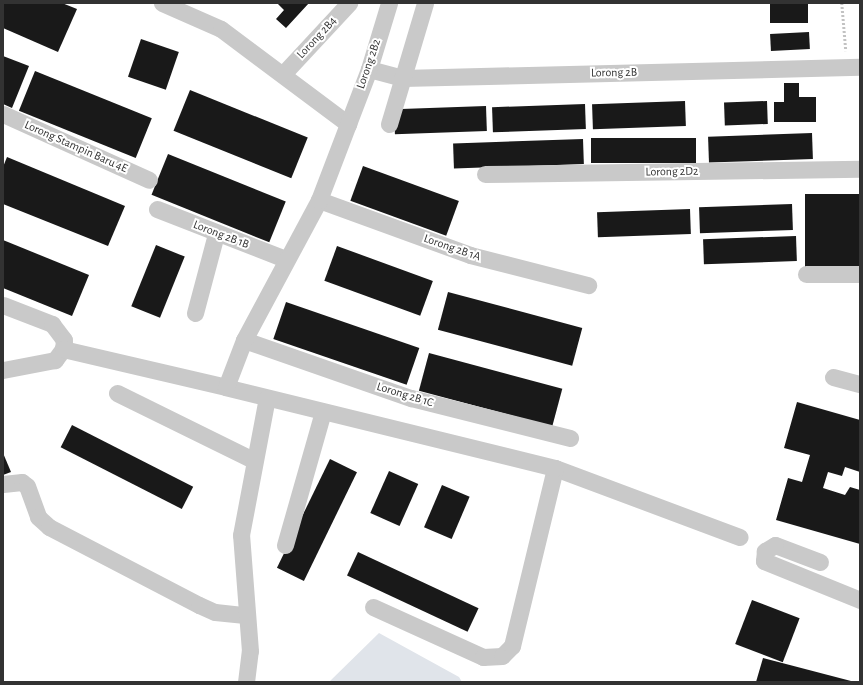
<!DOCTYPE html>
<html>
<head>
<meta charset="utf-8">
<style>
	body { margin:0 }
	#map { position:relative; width:863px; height:685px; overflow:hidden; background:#fff; font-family:"Alegreya Sans",sans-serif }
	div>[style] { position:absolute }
	.green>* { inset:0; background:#e0e4ea }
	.building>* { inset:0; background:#191919; transform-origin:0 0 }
	.path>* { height:2.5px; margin-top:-1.25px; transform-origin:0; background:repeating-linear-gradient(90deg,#c2c2c2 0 2px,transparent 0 4px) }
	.minor>* { height:17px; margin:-8.5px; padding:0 8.5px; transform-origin:8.5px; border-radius:8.5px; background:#c9c9c9 }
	span { translate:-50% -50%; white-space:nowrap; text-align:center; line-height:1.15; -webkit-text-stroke:4px #fff; paint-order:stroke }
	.street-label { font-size:12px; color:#323232 }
	.frame { position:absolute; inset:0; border:4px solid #323232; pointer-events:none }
</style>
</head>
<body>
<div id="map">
	<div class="green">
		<i style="clip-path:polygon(379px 633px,459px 677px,462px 682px,329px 682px)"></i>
	</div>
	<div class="building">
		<i style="clip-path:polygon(3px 3px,62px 3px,77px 9px,58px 52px,3px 28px)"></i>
		<i style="clip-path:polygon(277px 3px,309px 3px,286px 28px,276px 19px,284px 10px)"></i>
		<i style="left:770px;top:3px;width:38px;height:20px"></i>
		<i style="left:809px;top:32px;width:17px;height:39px;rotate:87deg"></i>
		<i style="left:141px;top:39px;width:40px;height:40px;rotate:19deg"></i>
		<i style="clip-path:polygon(3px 56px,29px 66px,12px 108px,3px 104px)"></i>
		<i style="left:35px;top:71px;width:126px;height:43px;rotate:22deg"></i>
		<i style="clip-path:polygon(784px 83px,799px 83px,799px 97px,816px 97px,816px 122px,774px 122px,774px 102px,784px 102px)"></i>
		<i style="left:190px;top:90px;width:127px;height:44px;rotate:22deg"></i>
		<i style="left:685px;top:101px;width:25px;height:93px;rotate:88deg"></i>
		<i style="left:767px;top:101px;width:23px;height:43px;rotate:88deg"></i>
		<i style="left:585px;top:104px;width:25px;height:93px;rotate:88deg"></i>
		<i style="left:486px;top:106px;width:25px;height:92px;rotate:88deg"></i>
		<i style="left:812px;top:133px;width:26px;height:104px;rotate:88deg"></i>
		<i style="left:696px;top:138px;width:25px;height:105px;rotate:90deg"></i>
		<i style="left:583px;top:139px;width:25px;height:130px;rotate:88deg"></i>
		<i style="left:168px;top:154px;width:127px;height:44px;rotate:22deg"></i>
		<i style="clip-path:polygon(7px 157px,125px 206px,108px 246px,3px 204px,3px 167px)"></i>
		<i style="left:363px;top:166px;width:102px;height:37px;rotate:20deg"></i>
		<i style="left:805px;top:194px;width:55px;height:80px"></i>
		<i style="left:792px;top:204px;width:26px;height:93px;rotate:88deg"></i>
		<i style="left:690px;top:209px;width:25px;height:93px;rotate:88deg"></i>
		<i style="left:796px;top:236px;width:25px;height:93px;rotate:88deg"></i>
		<i style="clip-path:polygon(3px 240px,89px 275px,72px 316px,3px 288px)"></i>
		<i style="left:156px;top:245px;width:31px;height:66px;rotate:22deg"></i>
		<i style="left:337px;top:246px;width:102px;height:37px;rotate:20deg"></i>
		<i style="left:448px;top:292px;width:139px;height:39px;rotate:15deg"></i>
		<i style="left:286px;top:302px;width:141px;height:39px;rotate:19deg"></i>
		<i style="left:429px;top:353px;width:138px;height:39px;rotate:15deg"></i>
		<i style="clip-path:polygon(797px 402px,860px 420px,860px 472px,845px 467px,842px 476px,828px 472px,823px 488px,845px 495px,850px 487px,860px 490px,860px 544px,776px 520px,788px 478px,802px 482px,810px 455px,784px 448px)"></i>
		<i style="left:72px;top:425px;width:136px;height:25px;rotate:27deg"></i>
		<i style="clip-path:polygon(3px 453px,11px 472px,3px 475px)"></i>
		<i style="left:330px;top:459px;width:30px;height:121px;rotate:26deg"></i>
		<i style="left:389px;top:471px;width:32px;height:46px;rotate:24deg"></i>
		<i style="left:442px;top:485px;width:30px;height:46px;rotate:23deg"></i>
		<i style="left:358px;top:552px;width:133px;height:26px;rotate:25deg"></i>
		<i style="left:752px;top:600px;width:51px;height:47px;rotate:21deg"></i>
		<i style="clip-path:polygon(763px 658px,851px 681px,851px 682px,756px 682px)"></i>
	</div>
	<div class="path">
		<i style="left:842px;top:3px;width:48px;rotate:85.2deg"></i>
	</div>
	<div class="minor">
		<i style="left:162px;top:3px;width:64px;rotate:23.8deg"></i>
		<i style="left:221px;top:29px;width:159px;rotate:36.8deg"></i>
		<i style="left:369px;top:69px;width:34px;rotate:15deg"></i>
		<i style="left:402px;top:78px;width:458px;rotate:-1.4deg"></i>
		<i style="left:284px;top:73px;width:96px;rotate:-47.1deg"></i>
		<i style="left:3px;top:114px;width:160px;rotate:24.3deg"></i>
		<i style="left:389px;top:124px;width:126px;rotate:-73.4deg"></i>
		<i style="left:485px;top:174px;width:375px;rotate:-0.8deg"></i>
		<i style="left:319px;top:200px;width:161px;rotate:20deg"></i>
		<i style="left:470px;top:255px;width:122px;rotate:14.3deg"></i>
		<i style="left:157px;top:209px;width:137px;rotate:21.3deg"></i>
		<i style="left:806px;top:274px;width:54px"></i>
		<i style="left:3px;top:305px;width:53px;rotate:21.2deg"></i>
		<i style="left:52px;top:324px;width:20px;rotate:53deg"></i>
		<i style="left:64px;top:340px;width:9px;rotate:96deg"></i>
		<i style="left:63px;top:349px;width:14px;rotate:126deg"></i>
		<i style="left:55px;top:360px;width:53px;rotate:169.1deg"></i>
		<i style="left:195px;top:313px;width:82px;rotate:-75.1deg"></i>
		<i style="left:244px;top:340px;width:177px;rotate:19.2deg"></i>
		<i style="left:411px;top:398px;width:164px;rotate:14.1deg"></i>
		<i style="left:63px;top:349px;width:167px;rotate:13.1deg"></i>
		<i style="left:833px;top:377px;width:28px;rotate:15deg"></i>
		<i style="left:117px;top:393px;width:152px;rotate:26.2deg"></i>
		<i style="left:555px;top:468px;width:197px;rotate:20.5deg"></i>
		<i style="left:3px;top:484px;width:19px;rotate:-6deg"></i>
		<i style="left:22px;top:482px;width:6px;rotate:39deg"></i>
		<i style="left:27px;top:486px;width:33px;rotate:70deg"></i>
		<i style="left:38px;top:517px;width:15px;rotate:42deg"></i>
		<i style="left:49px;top:527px;width:169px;rotate:27.5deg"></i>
		<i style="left:199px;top:605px;width:17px;rotate:24deg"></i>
		<i style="left:215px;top:612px;width:30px;rotate:6deg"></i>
		<i style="left:285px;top:545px;width:138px;rotate:-74.1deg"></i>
		<i style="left:820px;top:562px;width:48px;rotate:-159.3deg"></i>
		<i style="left:775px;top:545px;width:12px;rotate:149deg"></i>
		<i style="left:765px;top:551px;width:10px;rotate:96deg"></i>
		<i style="left:764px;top:561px;width:104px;rotate:22.1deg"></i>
		<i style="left:373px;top:607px;width:121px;rotate:24.4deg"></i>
		<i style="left:483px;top:657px;width:19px;rotate:-3deg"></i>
		<i style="left:502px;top:656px;width:14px;rotate:-45deg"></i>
		<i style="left:512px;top:646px;width:183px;rotate:-76.4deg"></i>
		<i style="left:555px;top:468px;width:339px;rotate:-166.2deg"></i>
		<i style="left:226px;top:387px;width:50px;rotate:-69deg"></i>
		<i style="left:244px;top:340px;width:159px;rotate:-61.8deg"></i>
		<i style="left:319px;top:200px;width:140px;rotate:-69.1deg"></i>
		<i style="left:369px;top:69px;width:69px;rotate:-73.1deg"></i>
		<i style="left:246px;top:682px;width:31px;rotate:-83deg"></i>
		<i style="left:250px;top:651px;width:116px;rotate:-94.4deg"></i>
		<i style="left:241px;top:535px;width:139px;rotate:-79.3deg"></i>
	</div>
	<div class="street-label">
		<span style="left:317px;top:38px;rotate:-47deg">Lorong 2B4</span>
		<span style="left:369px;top:64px;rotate:-71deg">Lorong 2B2</span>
		<span style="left:614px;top:73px;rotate:-1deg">Lorong 2B</span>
		<span style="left:76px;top:147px;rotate:24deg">Lorong Stampin Baru 4E</span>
		<span style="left:672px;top:172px;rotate:-1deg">Lorong 2D2</span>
		<span style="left:221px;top:235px;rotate:21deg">Lorong 2B 1B</span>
		<span style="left:452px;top:248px;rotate:19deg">Lorong 2B 1A</span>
		<span style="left:405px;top:395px;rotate:17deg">Lorong 2B 1C</span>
	</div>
	<div class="frame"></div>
</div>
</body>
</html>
